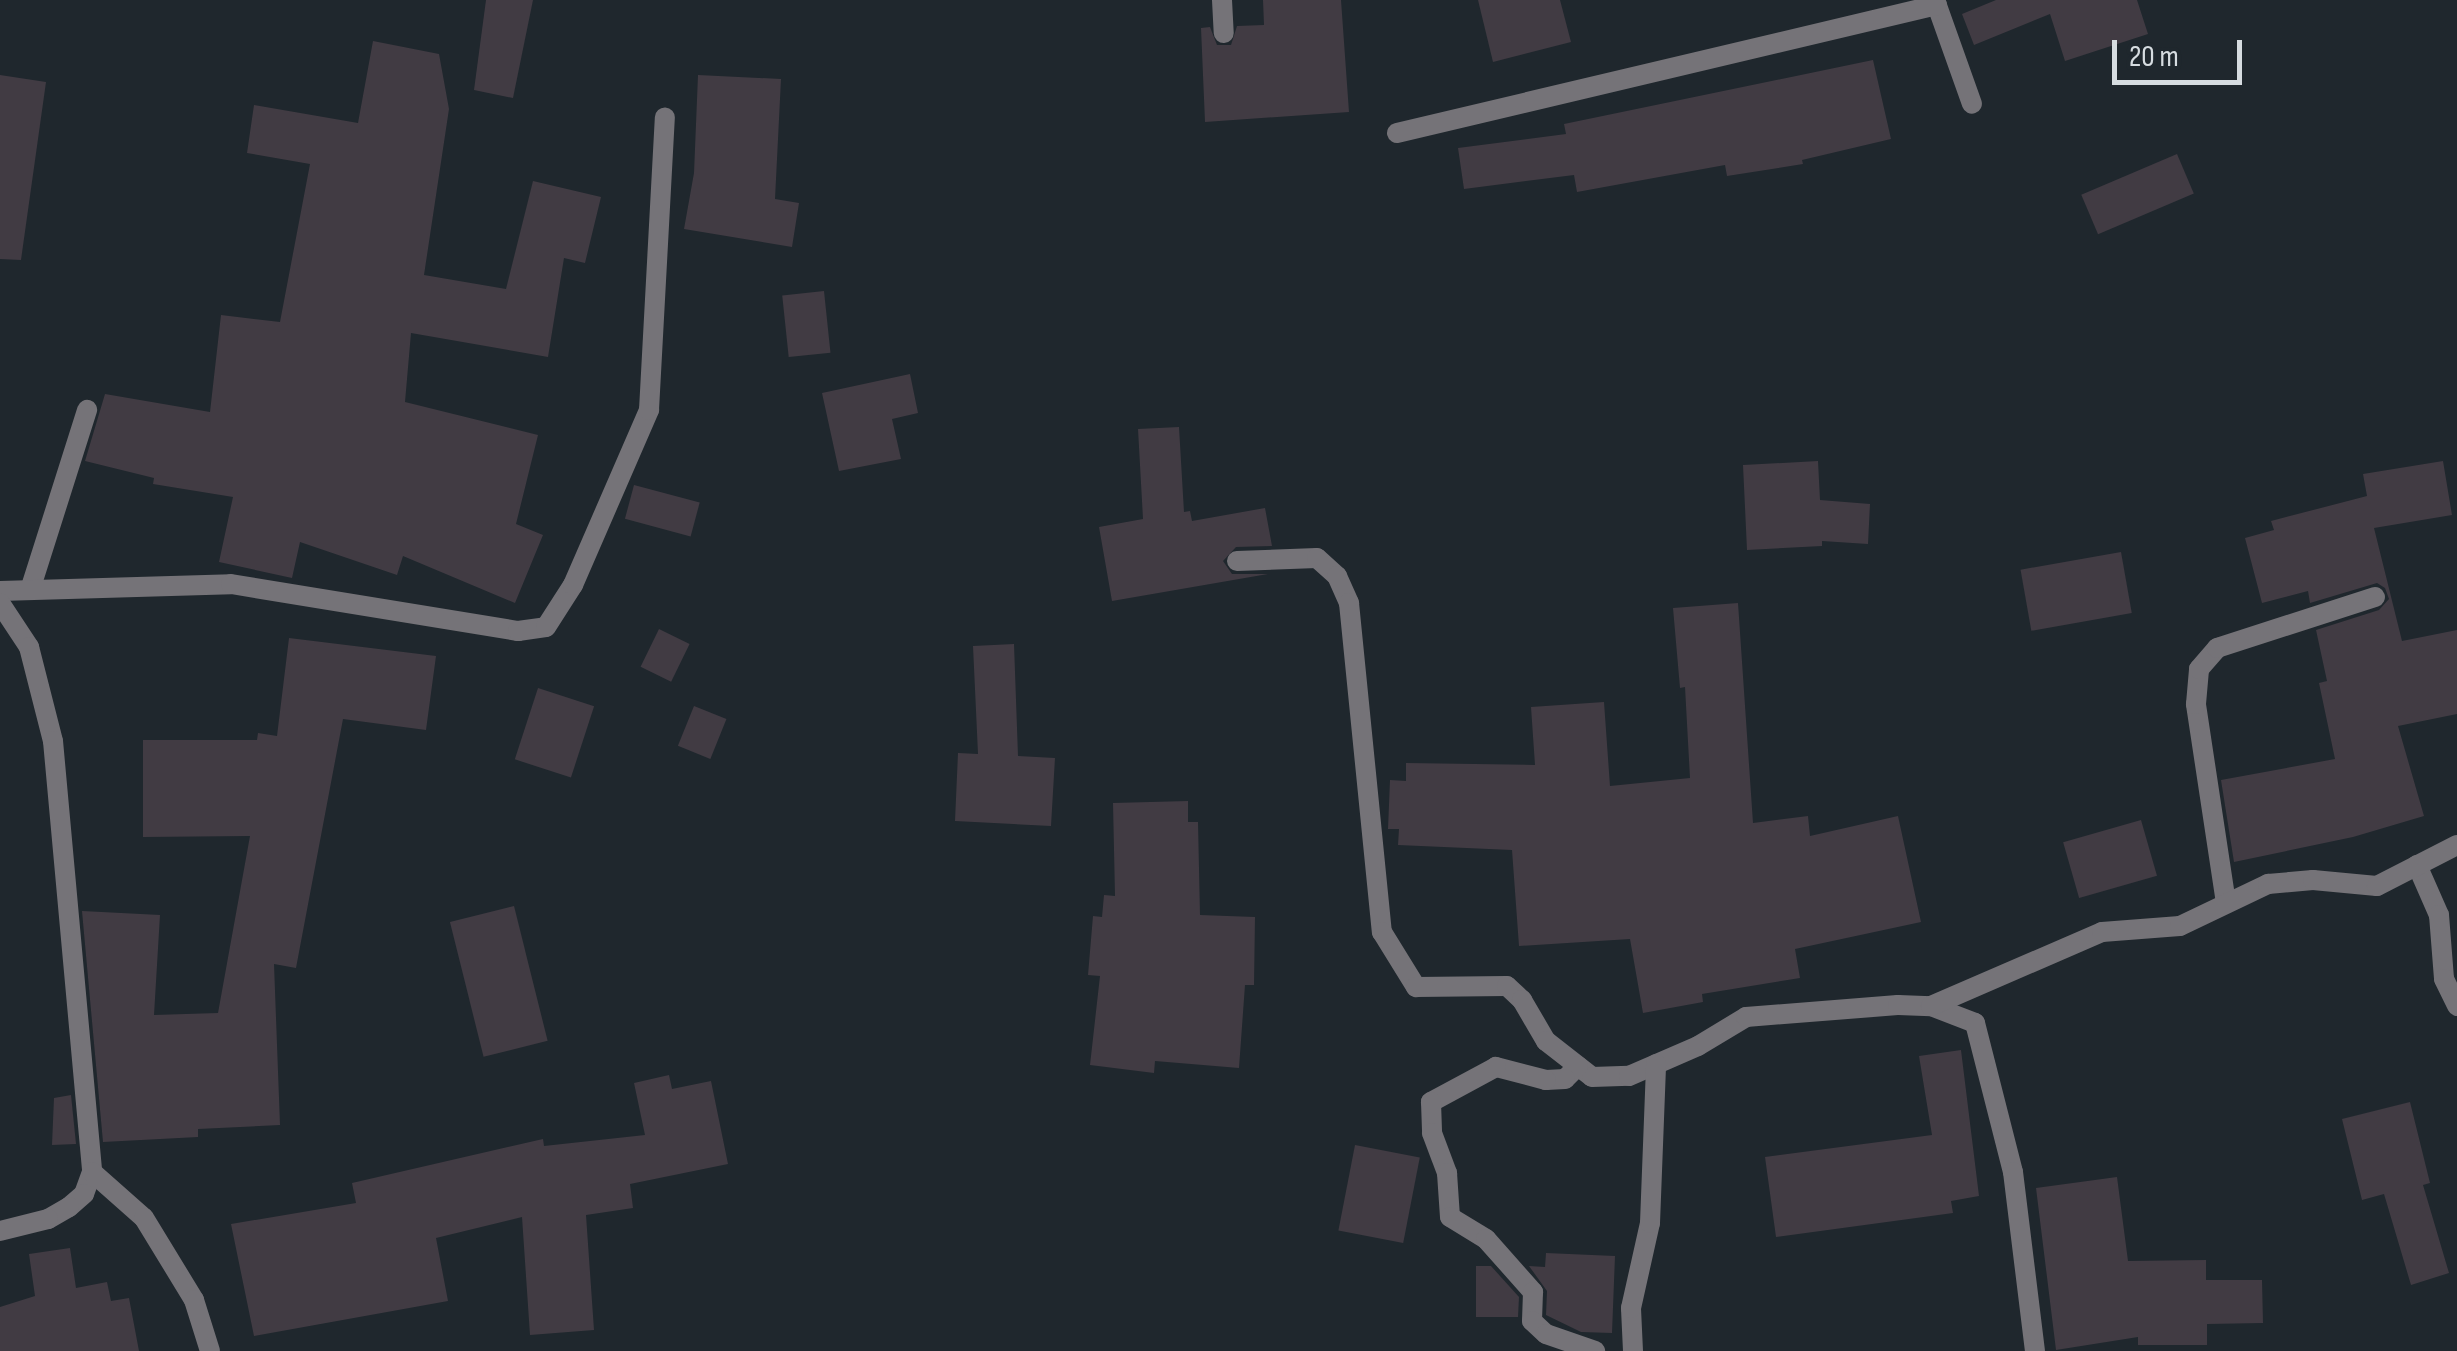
<!DOCTYPE html>
<html>
<head>
<meta charset="utf-8">
<style>
	body { margin:0 }
	#map { position:relative; width:2457px; height:1351px; overflow:hidden; background:#1f272d; font-family:"Sofia Sans Condensed",sans-serif }
	div>[style] { position:absolute }
	.building>* { inset:0; background:#413b43; transform-origin:0 0 }
	.minor>* { height:20px; margin:-10px; padding:0 10px; transform-origin:10px; border-radius:10px; background:#757378 }
	span { translate:-50% -50%; white-space:nowrap; text-align:center; line-height:1.15; -webkit-text-stroke:8px #1f272d; paint-order:stroke }
	.scale { position:absolute; left:2112px; top:40px; width:130px; height:45px; box-sizing:border-box; border:5px solid #d6dce0; border-top:0; padding-left:12px; font-size:30px; line-height:35px; white-space:nowrap; color:#d6dce0; -webkit-text-stroke:8px #1f272d; paint-order:stroke }
</style>
</head>
<body>
<div id="map">
	<div class="building">
		<i style="clip-path:polygon(486px 0,533px 0,513px 98px,474px 90px)"></i>
		<i style="clip-path:polygon(1263px 0,1341px 0,1349px 112px,1205px 122px,1201px 28px,1210px 27px,1217px 45px,1231px 45px,1237px 26px,1264px 25px)"></i>
		<i style="clip-path:polygon(1478px 0,1560px 0,1571px 42px,1493px 62px)"></i>
		<i style="clip-path:polygon(1996px 0,2137px 0,2148px 34px,2065px 61px,2050px 14px,1974px 45px,1962px 14px)"></i>
		<i style="clip-path:polygon(373px 41px,439px 54px,449px 109px,424px 275px,506px 289px,533px 181px,601px 197px,585px 263px,564px 258px,548px 357px,411px 333px,405px 402px,538px 435px,516px 524px,543px 535px,515px 603px,403px 556px,397px 575px,300px 542px,292px 578px,219px 562px,233px 497px,153px 484px,154px 478px,85px 461px,105px 394px,210px 412px,221px 315px,280px 322px,310px 164px,247px 153px,254px 105px,358px 123px)"></i>
		<i style="clip-path:polygon(1873px 60px,1891px 139px,1802px 160px,1803px 164px,1727px 176px,1725px 165px,1577px 192px,1574px 175px,1464px 189px,1458px 148px,1566px 134px,1564px 124px)"></i>
		<i style="clip-path:polygon(0 75px,46px 82px,21px 260px,0 259px)"></i>
		<i style="clip-path:polygon(698px 75px,781px 79px,775px 199px,799px 203px,792px 247px,684px 229px,694px 173px)"></i>
		<i style="left:2177px;top:154px;width:43px;height:104px;rotate:67deg"></i>
		<i style="left:824px;top:291px;width:62px;height:42px;rotate:84deg"></i>
		<i style="clip-path:polygon(910px 374px,918px 413px,892px 419px,901px 459px,839px 471px,822px 393px)"></i>
		<i style="clip-path:polygon(1179px 427px,1184px 512px,1190px 511px,1192px 521px,1265px 508px,1272px 546px,1236px 547px,1223px 561px,1232px 574px,1268px 574px,1112px 601px,1099px 527px,1143px 519px,1138px 429px)"></i>
		<i style="clip-path:polygon(1818px 461px,1820px 500px,1870px 504px,1868px 544px,1822px 541px,1822px 546px,1747px 550px,1743px 465px)"></i>
		<i style="clip-path:polygon(2443px 461px,2452px 515px,2374px 528px,2402px 641px,2457px 630px,2457px 714px,2398px 726px,2424px 816px,2353px 837px,2234px 862px,2221px 780px,2335px 759px,2319px 683px,2327px 681px,2316px 630px,2379px 610px,2389px 599px,2385px 588px,2377px 583px,2310px 603px,2308px 591px,2262px 603px,2245px 538px,2274px 530px,2271px 521px,2367px 496px,2363px 474px)"></i>
		<i style="left:634px;top:485px;width:68px;height:35px;rotate:15deg"></i>
		<i style="left:2121px;top:552px;width:62px;height:102px;rotate:80deg"></i>
		<i style="clip-path:polygon(1738px 603px,1753px 823px,1808px 816px,1810px 836px,1898px 816px,1921px 922px,1795px 949px,1800px 978px,1702px 994px,1703px 1002px,1643px 1013px,1630px 939px,1519px 946px,1512px 850px,1398px 845px,1399px 829px,1388px 829px,1390px 780px,1406px 781px,1406px 763px,1535px 765px,1531px 707px,1604px 702px,1610px 786px,1690px 778px,1685px 687px,1680px 688px,1673px 608px)"></i>
		<i style="left:659px;top:629px;width:34px;height:42px;rotate:26deg"></i>
		<i style="clip-path:polygon(289px 638px,436px 656px,426px 730px,343px 719px,296px 968px,274px 964px,280px 1125px,198px 1129px,198px 1137px,103px 1142px,82px 911px,160px 915px,154px 1015px,218px 1013px,250px 836px,143px 837px,143px 740px,257px 740px,258px 733px,277px 736px)"></i>
		<i style="clip-path:polygon(1014px 644px,1018px 756px,1055px 758px,1051px 826px,955px 821px,958px 753px,978px 754px,973px 646px)"></i>
		<i style="left:538px;top:688px;width:59px;height:75px;rotate:18deg"></i>
		<i style="left:694px;top:706px;width:35px;height:43px;rotate:22deg"></i>
		<i style="clip-path:polygon(1188px 801px,1188px 822px,1198px 822px,1200px 915px,1255px 917px,1254px 985px,1245px 985px,1239px 1068px,1155px 1061px,1154px 1073px,1090px 1065px,1100px 976px,1088px 975px,1093px 916px,1102px 917px,1104px 895px,1115px 896px,1113px 803px)"></i>
		<i style="left:2141px;top:820px;width:58px;height:81px;rotate:74deg"></i>
		<i style="left:514px;top:906px;width:139px;height:66px;rotate:76deg"></i>
		<i style="clip-path:polygon(1961px 1050px,1979px 1196px,1951px 1201px,1953px 1213px,1776px 1237px,1765px 1157px,1932px 1135px,1919px 1056px)"></i>
		<i style="clip-path:polygon(669px 1075px,672px 1089px,711px 1081px,728px 1164px,630px 1184px,633px 1208px,586px 1215px,594px 1330px,530px 1335px,522px 1217px,436px 1238px,448px 1301px,254px 1336px,231px 1224px,356px 1203px,352px 1183px,543px 1139px,544px 1146px,645px 1135px,634px 1083px)"></i>
		<i style="clip-path:polygon(71px 1095px,76px 1144px,52px 1145px,54px 1098px)"></i>
		<i style="clip-path:polygon(2410px 1102px,2430px 1183px,2423px 1185px,2449px 1273px,2411px 1285px,2384px 1194px,2362px 1200px,2342px 1119px)"></i>
		<i style="left:1355px;top:1145px;width:66px;height:87px;rotate:11deg"></i>
		<i style="clip-path:polygon(2117px 1177px,2128px 1261px,2206px 1260px,2206px 1280px,2262px 1280px,2263px 1323px,2207px 1324px,2207px 1345px,2138px 1345px,2138px 1337px,2056px 1350px,2036px 1188px)"></i>
		<i style="clip-path:polygon(70px 1248px,76px 1288px,107px 1282px,111px 1301px,129px 1298px,139px 1351px,0 1351px,0 1307px,35px 1296px,29px 1254px)"></i>
		<i style="clip-path:polygon(1546px 1253px,1615px 1256px,1612px 1333px,1581px 1332px,1546px 1315px,1547px 1291px,1529px 1266px,1545px 1267px)"></i>
		<i style="clip-path:polygon(1476px 1266px,1491px 1266px,1519px 1297px,1518px 1317px,1476px 1317px)"></i>
	</div>
	<div class="minor">
		<i style="left:1222px;top:0;width:33px;rotate:87deg"></i>
		<i style="left:1935px;top:0;width:110px;rotate:70.4deg"></i>
		<i style="left:1397px;top:133px;width:555px;rotate:-13.34deg"></i>
		<i style="left:1237px;top:561px;width:80px;rotate:-2.1deg"></i>
		<i style="left:1317px;top:558px;width:27px;rotate:42deg"></i>
		<i style="left:1337px;top:576px;width:30px;rotate:66deg"></i>
		<i style="left:1349px;top:603px;width:331px;rotate:84.3deg"></i>
		<i style="left:1382px;top:932px;width:65px;rotate:58.3deg"></i>
		<i style="left:1416px;top:987px;width:91px;rotate:-0.6deg"></i>
		<i style="left:1507px;top:986px;width:21px;rotate:43deg"></i>
		<i style="left:1522px;top:1000px;width:48px;rotate:59.7deg"></i>
		<i style="left:1546px;top:1041px;width:58px;rotate:38deg"></i>
		<i style="left:1592px;top:1077px;width:37px;rotate:-2deg"></i>
		<i style="left:1629px;top:1076px;width:75px;rotate:-23.5deg"></i>
		<i style="left:1698px;top:1046px;width:56px;rotate:-31.1deg"></i>
		<i style="left:1746px;top:1017px;width:152px;rotate:-4.5deg"></i>
		<i style="left:1898px;top:1005px;width:33px;rotate:2deg"></i>
		<i style="left:1931px;top:1006px;width:47px;rotate:21.1deg"></i>
		<i style="left:1975px;top:1023px;width:154px;rotate:75.7deg"></i>
		<i style="left:2013px;top:1172px;width:180px;rotate:83deg"></i>
		<i style="left:30px;top:590px;width:189px;rotate:-72.4deg"></i>
		<i style="left:0;top:591px;width:231px;rotate:-1.7deg"></i>
		<i style="left:231px;top:584px;width:291px;rotate:9.3deg"></i>
		<i style="left:518px;top:631px;width:28px;rotate:-8deg"></i>
		<i style="left:546px;top:627px;width:50px;rotate:-57.3deg"></i>
		<i style="left:573px;top:585px;width:191px;rotate:-66.5deg"></i>
		<i style="left:649px;top:410px;width:293px;rotate:-86.9deg"></i>
		<i style="left:0;top:603px;width:53px;rotate:56.6deg"></i>
		<i style="left:29px;top:647px;width:97px;rotate:75.7deg"></i>
		<i style="left:53px;top:741px;width:433px;rotate:84.8deg"></i>
		<i style="left:92px;top:1172px;width:23px;rotate:110deg"></i>
		<i style="left:84px;top:1194px;width:20px;rotate:139deg"></i>
		<i style="left:69px;top:1207px;width:24px;rotate:150deg"></i>
		<i style="left:48px;top:1219px;width:49px;rotate:166deg"></i>
		<i style="left:2417px;top:865px;width:55px;rotate:66.3deg"></i>
		<i style="left:2439px;top:915px;width:64px;rotate:85.5deg"></i>
		<i style="left:2444px;top:979px;width:30px;rotate:64deg"></i>
		<i style="left:2226px;top:903px;width:201px;rotate:-98.6deg"></i>
		<i style="left:2196px;top:704px;width:35px;rotate:-85deg"></i>
		<i style="left:2199px;top:669px;width:28px;rotate:-49deg"></i>
		<i style="left:2217px;top:648px;width:166px;rotate:-17.9deg"></i>
		<i style="left:1931px;top:1006px;width:186px;rotate:-23.4deg"></i>
		<i style="left:2102px;top:932px;width:78px;rotate:-4.4deg"></i>
		<i style="left:2180px;top:926px;width:98px;rotate:-25.5deg"></i>
		<i style="left:2268px;top:884px;width:45px;rotate:-5.1deg"></i>
		<i style="left:2313px;top:880px;width:64px;rotate:5.4deg"></i>
		<i style="left:2377px;top:886px;width:90px;rotate:-27.1deg"></i>
		<i style="left:1578px;top:1066px;width:18px;rotate:135deg"></i>
		<i style="left:1565px;top:1079px;width:19px;rotate:177deg"></i>
		<i style="left:1546px;top:1080px;width:52px;rotate:-165.4deg"></i>
		<i style="left:1496px;top:1067px;width:74px;rotate:151.7deg"></i>
		<i style="left:1431px;top:1102px;width:31px;rotate:88deg"></i>
		<i style="left:1432px;top:1133px;width:43px;rotate:69.4deg"></i>
		<i style="left:1447px;top:1173px;width:44px;rotate:86.1deg"></i>
		<i style="left:1450px;top:1217px;width:42px;rotate:31.4deg"></i>
		<i style="left:1486px;top:1239px;width:71px;rotate:48.4deg"></i>
		<i style="left:1533px;top:1292px;width:29px;rotate:92deg"></i>
		<i style="left:1532px;top:1321px;width:19px;rotate:43deg"></i>
		<i style="left:1546px;top:1334px;width:52px;rotate:19.1deg"></i>
		<i style="left:92px;top:1172px;width:69px;rotate:41.5deg"></i>
		<i style="left:144px;top:1218px;width:96px;rotate:58.6deg"></i>
		<i style="left:194px;top:1300px;width:53px;rotate:72.6deg"></i>
		<i style="left:1633px;top:1351px;width:43px;rotate:-92.7deg"></i>
		<i style="left:1631px;top:1308px;width:87px;rotate:-77.4deg"></i>
		<i style="left:1650px;top:1223px;width:159px;rotate:-87.8deg"></i>
	</div>
	<div class="scale">20 m</div>
</div>
</body>
</html>
